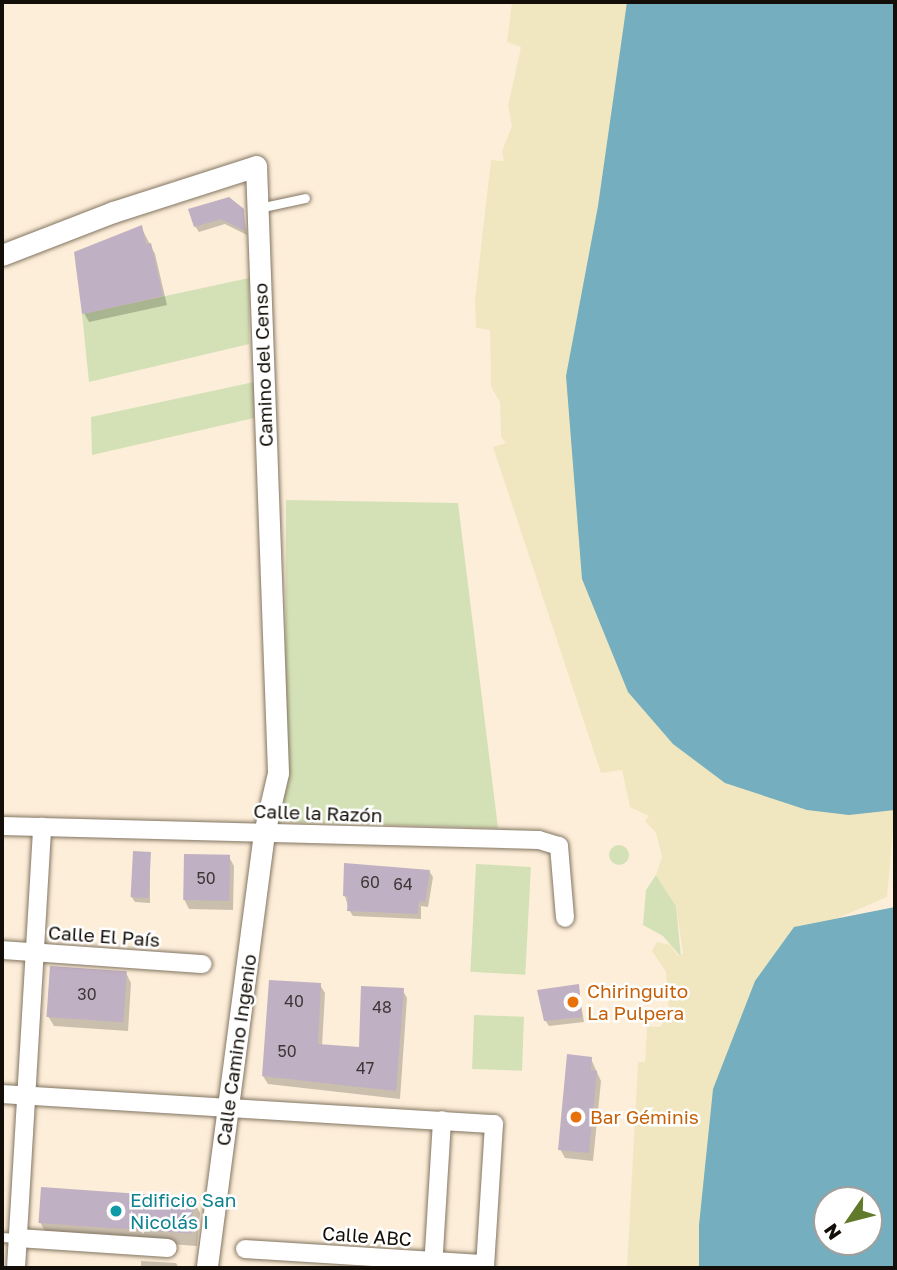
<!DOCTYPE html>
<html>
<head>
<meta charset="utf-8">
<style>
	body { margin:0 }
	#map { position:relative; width:897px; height:1270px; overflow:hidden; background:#fdeed9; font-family:"Golos Text",sans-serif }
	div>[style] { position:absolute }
	.green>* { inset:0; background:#d4e1b6; transform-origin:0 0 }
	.round { border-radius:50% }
	.sand>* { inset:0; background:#f0e7c1 }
	.water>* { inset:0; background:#74aebf }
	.shadow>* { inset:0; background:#0003 }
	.building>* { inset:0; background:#c0b0c3; transform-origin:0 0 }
	.roads { filter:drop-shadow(0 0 2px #827562) drop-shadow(0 0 2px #827562) }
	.service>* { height:9px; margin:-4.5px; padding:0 4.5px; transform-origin:4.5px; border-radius:4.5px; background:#fff }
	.minor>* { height:18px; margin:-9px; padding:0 9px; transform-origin:9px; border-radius:9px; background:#fff }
	.tertiary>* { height:21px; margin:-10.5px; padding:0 10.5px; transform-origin:10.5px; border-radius:10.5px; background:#fff }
	.dots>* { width:19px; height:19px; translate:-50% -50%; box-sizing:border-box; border:4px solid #fff; border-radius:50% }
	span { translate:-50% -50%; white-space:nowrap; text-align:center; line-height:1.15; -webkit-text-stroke:5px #fff; paint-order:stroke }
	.number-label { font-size:16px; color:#3e3636 }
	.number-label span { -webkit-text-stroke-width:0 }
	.street-label { font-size:19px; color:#130e07 }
	.food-label { font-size:19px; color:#c56008 }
	.left { translate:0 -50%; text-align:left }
	.culture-label { font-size:19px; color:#0d838f }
	.frame { position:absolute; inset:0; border:4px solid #130e07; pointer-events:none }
	.north { position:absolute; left:813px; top:1186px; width:70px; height:70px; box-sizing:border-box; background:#fff; border:2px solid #a19f9c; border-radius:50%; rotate:235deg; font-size:19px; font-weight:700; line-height:28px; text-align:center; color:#130e07 }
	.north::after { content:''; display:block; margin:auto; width:24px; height:32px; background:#61792b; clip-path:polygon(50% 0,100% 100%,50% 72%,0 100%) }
</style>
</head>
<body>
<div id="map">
	<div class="green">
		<i style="clip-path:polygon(249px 278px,249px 344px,89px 382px,82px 314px)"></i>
		<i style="clip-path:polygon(254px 382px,254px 418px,92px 455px,91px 417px)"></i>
		<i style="clip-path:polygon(286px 500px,458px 503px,498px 828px,280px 822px,285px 774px)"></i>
		<i class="round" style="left:609px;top:845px;width:20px;height:20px"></i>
		<i style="left:476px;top:864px;width:55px;height:108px;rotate:3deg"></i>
		<i style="clip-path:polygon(656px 875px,676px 906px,681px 957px,663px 936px,643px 925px,646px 890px)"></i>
		<i style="left:474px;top:1015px;width:50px;height:54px;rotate:2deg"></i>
	</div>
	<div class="sand">
		<i style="clip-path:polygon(512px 2px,636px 2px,895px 807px,887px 897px,810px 930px,726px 1268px,627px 1268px,638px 1062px,645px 1062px,647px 1026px,660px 1027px,669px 1014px,666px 972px,652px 951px,657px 942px,670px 945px,678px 956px,683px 953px,676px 906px,656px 875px,662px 857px,656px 833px,645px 821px,649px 816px,630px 807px,622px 770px,601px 773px,493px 447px,506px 443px,501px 437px,500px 402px,491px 387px,490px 330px,476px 328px,475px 300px,491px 160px,504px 161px,502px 151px,512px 126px,508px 106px,521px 47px,507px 42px)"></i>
	</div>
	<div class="water">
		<i style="clip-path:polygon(627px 2px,895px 2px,895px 810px,849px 815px,807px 810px,725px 783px,673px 744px,628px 692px,582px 579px,566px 376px,598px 206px)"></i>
		<i style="clip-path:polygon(evenodd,895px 907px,895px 1268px,699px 1268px,699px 1225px,713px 1089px,755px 981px,794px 927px,895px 907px,827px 1200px,869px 1200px,869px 1242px,827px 1242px,827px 1200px)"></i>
	</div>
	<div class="shadow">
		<i style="clip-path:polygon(243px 210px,247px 235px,225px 224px,199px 232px,195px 226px)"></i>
		<i style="clip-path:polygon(141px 227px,155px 254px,167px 305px,89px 322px,84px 313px)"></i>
		<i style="clip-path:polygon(150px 854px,150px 903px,135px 902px,131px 896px)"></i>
		<i style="clip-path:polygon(229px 857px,234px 866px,233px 910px,189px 909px,184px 899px)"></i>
		<i style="clip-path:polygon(429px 871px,433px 877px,428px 907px,421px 906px,421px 919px,353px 916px,349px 910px,345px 896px)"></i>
		<i style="clip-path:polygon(126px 973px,131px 983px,128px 1031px,54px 1026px,48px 1016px)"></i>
		<i style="clip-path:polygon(320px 985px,325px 993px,322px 1046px,360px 1049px,402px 989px,407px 998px,400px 1099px,268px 1084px,263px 1076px)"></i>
		<i style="clip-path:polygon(578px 986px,584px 1022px,549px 1026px,545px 1020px)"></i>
		<i style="clip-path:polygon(591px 1059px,601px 1081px,593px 1161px,565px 1158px,560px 1149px)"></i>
		<i style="clip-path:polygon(193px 1200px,200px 1213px,197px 1246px,47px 1235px,40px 1222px)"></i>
		<i style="clip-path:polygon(141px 1261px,176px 1263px,179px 1268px,141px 1268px)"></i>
	</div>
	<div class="building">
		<i style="clip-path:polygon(229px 197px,244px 209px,245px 231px,221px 219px,194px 227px,188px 209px)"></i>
		<i style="clip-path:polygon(142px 225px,146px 244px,151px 243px,163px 296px,82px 314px,74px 252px)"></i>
		<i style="left:133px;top:851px;width:18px;height:46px;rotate:3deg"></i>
		<i style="left:184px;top:854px;width:46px;height:46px;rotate:1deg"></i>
		<i style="clip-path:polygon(344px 863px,430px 870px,425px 902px,419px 901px,418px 914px,347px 911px,348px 897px,343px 896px)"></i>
		<i style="left:50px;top:966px;width:77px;height:51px;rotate:4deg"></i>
		<i style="clip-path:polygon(269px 980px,321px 983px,318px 1044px,359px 1047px,361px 986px,404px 988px,396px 1091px,262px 1076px)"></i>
		<i style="clip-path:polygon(579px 984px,582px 1017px,544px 1021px,537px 990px)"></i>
		<i style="clip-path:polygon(567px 1054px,592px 1057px,591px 1070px,597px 1071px,589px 1153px,558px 1150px)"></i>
		<i style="left:41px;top:1187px;width:153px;height:36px;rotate:4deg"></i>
	</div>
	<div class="roads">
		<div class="service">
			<i style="left:259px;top:208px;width:47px;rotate:-12.3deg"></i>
			<i style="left:2px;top:1237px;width:16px;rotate:4deg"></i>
		</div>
		<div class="minor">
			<i style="left:2px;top:826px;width:537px;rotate:1.49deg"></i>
			<i style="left:539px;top:840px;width:21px;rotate:17deg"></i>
			<i style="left:559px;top:846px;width:72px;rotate:85.2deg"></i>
			<i style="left:2px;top:950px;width:201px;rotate:4deg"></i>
			<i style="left:2px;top:1094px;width:493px;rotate:3.5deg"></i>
			<i style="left:494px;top:1124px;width:144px;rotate:93.6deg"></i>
			<i style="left:18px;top:1238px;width:150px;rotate:3.8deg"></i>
			<i style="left:245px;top:1249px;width:240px;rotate:3.6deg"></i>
			<i style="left:16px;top:1268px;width:442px;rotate:-86.6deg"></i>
			<i style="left:433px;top:1268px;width:148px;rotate:-86.5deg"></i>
		</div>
		<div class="tertiary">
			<i style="left:2px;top:255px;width:119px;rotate:-21.2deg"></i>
			<i style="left:113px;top:212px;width:150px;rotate:-17.8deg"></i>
			<i style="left:256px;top:166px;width:607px;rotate:87.92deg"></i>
			<i style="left:278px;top:773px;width:62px;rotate:103.1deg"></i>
			<i style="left:264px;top:833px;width:439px;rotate:97.5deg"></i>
		</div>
	</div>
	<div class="dots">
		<i style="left:573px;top:1002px;background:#e8710a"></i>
		<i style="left:576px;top:1117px;background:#e8710a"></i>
		<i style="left:116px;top:1211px;background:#0f9aa8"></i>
	</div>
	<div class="number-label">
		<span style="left:206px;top:878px">50</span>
		<span style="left:370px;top:882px">60</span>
		<span style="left:403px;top:884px">64</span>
		<span style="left:87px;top:994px">30</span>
		<span style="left:294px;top:1001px">40</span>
		<span style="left:382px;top:1007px">48</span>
		<span style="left:287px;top:1051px">50</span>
		<span style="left:365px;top:1068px">47</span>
	</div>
	<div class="street-label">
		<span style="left:263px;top:365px;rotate:-92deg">Camino del Censo</span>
		<span style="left:318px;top:813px;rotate:2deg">Calle la Razón</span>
		<span style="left:104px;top:936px;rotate:4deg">Calle El País</span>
		<span style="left:236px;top:1050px;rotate:-82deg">Calle Camino Ingenio</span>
		<span style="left:367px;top:1236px;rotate:4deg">Calle ABC</span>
	</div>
	<div class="food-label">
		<span class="left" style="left:587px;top:1002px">Chiringuito<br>La Pulpera</span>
		<span class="left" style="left:590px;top:1117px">Bar Géminis</span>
	</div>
	<div class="culture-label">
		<span class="left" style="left:130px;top:1211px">Edificio San<br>Nicolás I</span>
	</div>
	<div class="frame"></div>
	<div class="north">N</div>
</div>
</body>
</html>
